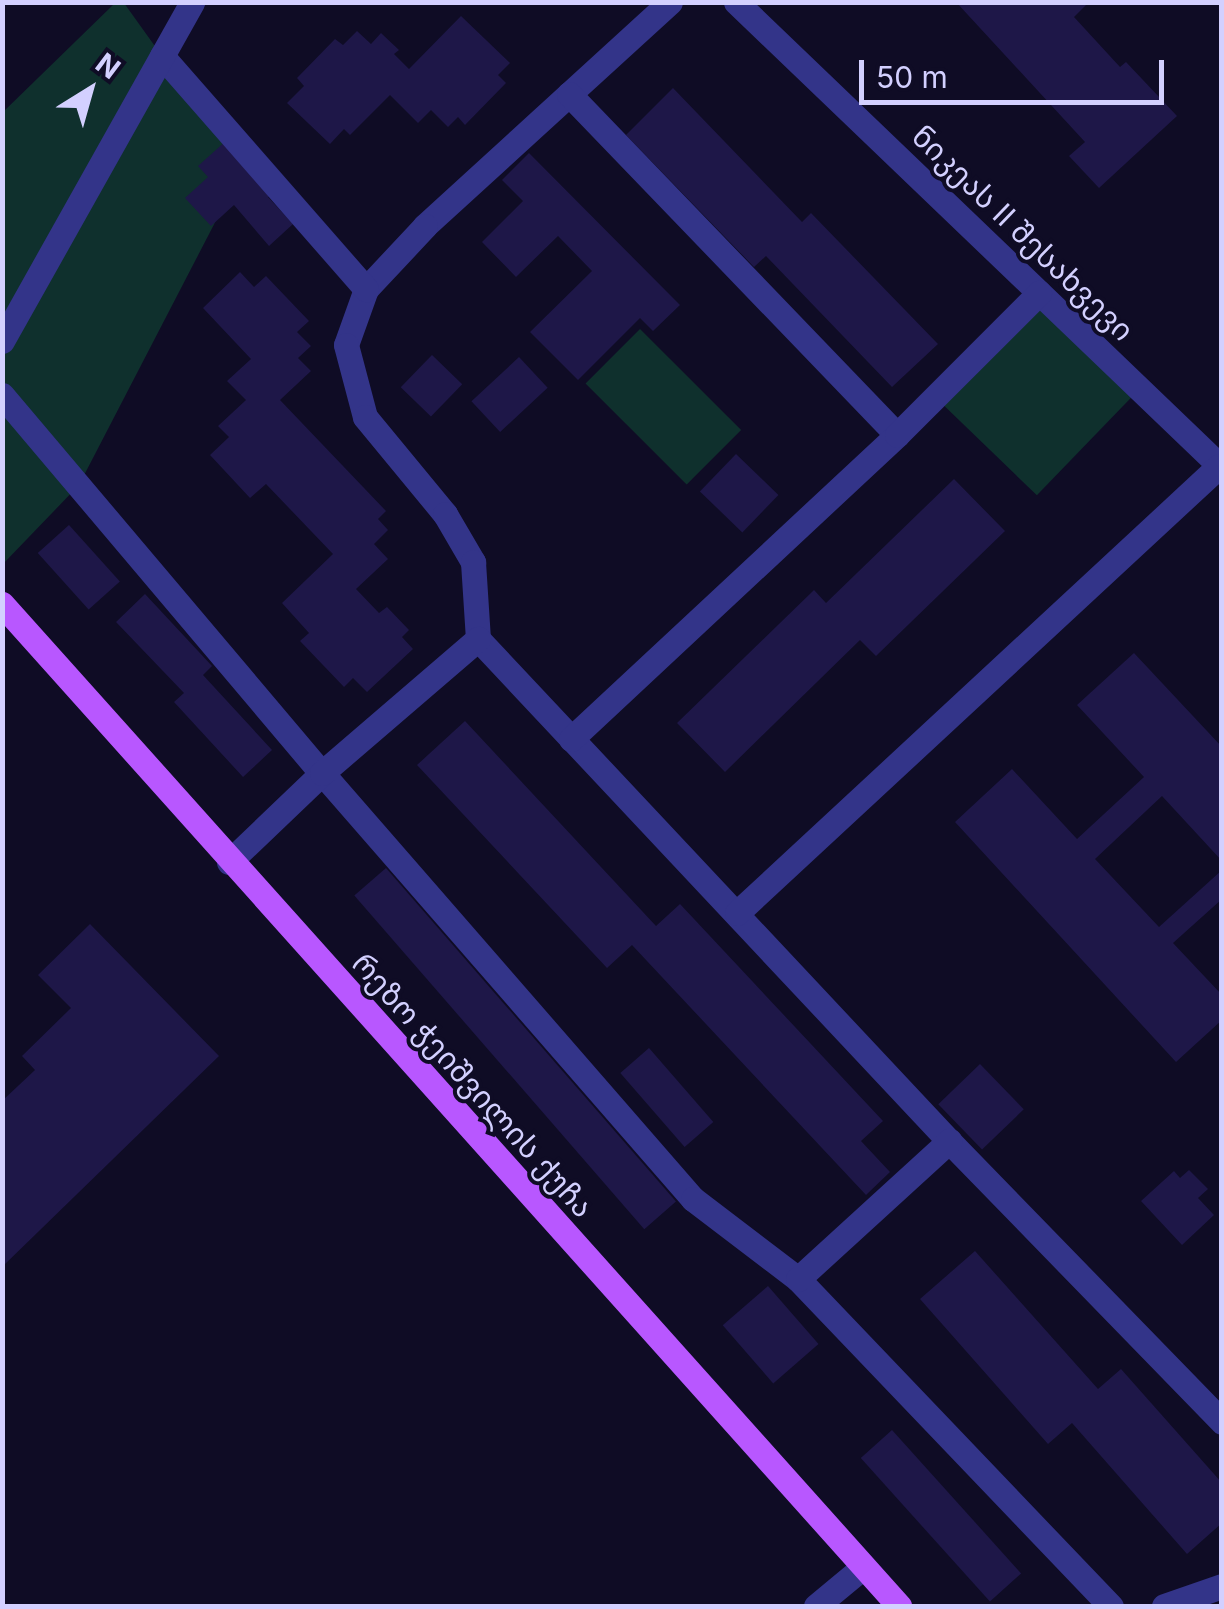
<!DOCTYPE html>
<html>
<head>
<meta charset="utf-8">
<style>
	body { margin:0 }
	#map { position:relative; width:1224px; height:1609px; overflow:hidden; background:#0f0c25; font-family:Inter,"Noto Sans Georgian",sans-serif }
	div>[style] { position:absolute }
	.green>* { inset:0; background:#0f302d; transform-origin:0 0 }
	.building>* { inset:0; background:#1e1748; transform-origin:0 0 }
	.minor>* { height:25px; margin:-12.5px; padding:0 12.5px; transform-origin:12.5px; border-radius:12.5px; background:#333489 }
	.major>* { height:25px; margin:-12.5px; padding:0 12.5px; transform-origin:12.5px; border-radius:12.5px; background:#b857ff }
	span { translate:-50% -50%; white-space:nowrap; text-align:center; line-height:1.15; -webkit-text-stroke:8px #0f0c25; paint-order:stroke }
	.street-label { font-size:30px; color:#d3d0ff }
	.frame { position:absolute; inset:0; border:5px solid #d3d0ff; pointer-events:none }
	.north { position:absolute; left:40px; top:40px; width:100px; height:100px; -webkit-text-stroke:8px #0f0c25; paint-order:stroke; rotate:37deg; font-size:28px; font-weight:700; line-height:40px; text-align:center; color:#d3d0ff }
	.north::after { content:''; display:block; margin:auto; width:35px; height:45px; background:#d3d0ff; clip-path:polygon(50% 0,100% 100%,50% 72%,0 100%) }
	.scale { position:absolute; left:859px; top:60px; width:305px; height:45px; box-sizing:border-box; border:5px solid #d3d0ff; border-top:0; padding-left:12px; font-size:30px; line-height:35px; white-space:nowrap; color:#d3d0ff; -webkit-text-stroke:8px #0f0c25; paint-order:stroke }
</style>
</head>
<body>
<div id="map">
	<div class="green">
		<i style="clip-path:polygon(115px 3px,124px 3px,162px 56px,250px 155px,79px 485px,3px 564px,2px 113px)"></i>
		<i style="left:1039px;top:293px;width:139px;height:147px;rotate:44deg"></i>
		<i style="left:640px;top:329px;width:143px;height:77px;rotate:45deg"></i>
	</div>
	<div class="building">
		<i style="clip-path:polygon(956px 2px,1089px 2px,1074px 17px,1120px 67px,1126px 62px,1177px 116px,1099px 188px,1069px 156px,1085px 142px)"></i>
		<i style="clip-path:polygon(461px 16px,510px 63px,498px 75px,506px 83px,465px 125px,458px 117px,448px 127px,431px 110px,418px 123px,390px 95px,350px 135px,344px 129px,330px 144px,287px 103px,304px 86px,297px 78px,335px 39px,343px 45px,357px 31px,371px 44px,381px 33px,399px 50px,394px 54px,409px 69px)"></i>
		<i style="clip-path:polygon(673px 88px,802px 222px,811px 213px,938px 344px,892px 387px,766px 256px,754px 267px,626px 135px)"></i>
		<i style="clip-path:polygon(227px 140px,274px 192px,268px 197px,293px 224px,269px 246px,234px 205px,211px 226px,185px 198px,208px 177px,198px 166px)"></i>
		<i style="clip-path:polygon(529px 153px,680px 305px,653px 331px,640px 318px,578px 380px,530px 332px,592px 271px,558px 236px,516px 277px,482px 242px,523px 201px,502px 180px)"></i>
		<i style="clip-path:polygon(240px 272px,254px 287px,266px 276px,309px 321px,297px 332px,311px 346px,298px 358px,311px 371px,280px 400px,386px 511px,378px 519px,388px 530px,374px 544px,388px 559px,356px 589px,379px 613px,387px 607px,409px 630px,402px 637px,413px 649px,367px 692px,353px 678px,344px 687px,300px 641px,309px 633px,282px 603px,333px 554px,266px 484px,250px 498px,210px 455px,229px 437px,218px 426px,246px 400px,227px 381px,251px 359px,203px 308px)"></i>
		<i style="left:432px;top:355px;width:42px;height:45px;rotate:44deg"></i>
		<i style="left:519px;top:357px;width:42px;height:65px;rotate:47deg"></i>
		<i style="left:736px;top:454px;width:59px;height:52px;rotate:44deg"></i>
		<i style="clip-path:polygon(954px 479px,1005px 531px,876px 656px,860px 640px,725px 772px,677px 723px,814px 590px,826px 603px)"></i>
		<i style="left:69px;top:525px;width:76px;height:42px;rotate:48deg"></i>
		<i style="clip-path:polygon(145px 594px,212px 666px,203px 675px,272px 750px,243px 777px,174px 702px,184px 693px,116px 622px)"></i>
		<i style="clip-path:polygon(1134px 653px,1222px 747px,1222px 861px,1162px 796px,1095px 859px,1159px 927px,1222px 870px,1222px 899px,1173px 943px,1222px 995px,1222px 1020px,1176px 1062px,955px 822px,1012px 769px,1077px 839px,1144px 777px,1077px 705px)"></i>
		<i style="clip-path:polygon(465px 721px,656px 926px,680px 904px,883px 1121px,861px 1141px,890px 1172px,866px 1195px,632px 945px,607px 968px,417px 765px)"></i>
		<i style="left:386px;top:868px;width:442px;height:42px;rotate:49deg"></i>
		<i style="clip-path:polygon(90px 924px,219px 1056px,2px 1267px,2px 1101px,35px 1070px,22px 1056px,71px 1008px,38px 975px)"></i>
		<i style="left:649px;top:1048px;width:98px;height:38px;rotate:49deg"></i>
		<i style="left:980px;top:1064px;width:63px;height:58px;rotate:46deg"></i>
		<i style="clip-path:polygon(1189px 1170px,1208px 1189px,1198px 1198px,1214px 1215px,1182px 1245px,1141px 1201px,1174px 1171px,1180px 1178px)"></i>
		<i style="clip-path:polygon(975px 1251px,1098px 1389px,1121px 1369px,1222px 1483px,1222px 1523px,1187px 1554px,1072px 1423px,1048px 1444px,920px 1299px)"></i>
		<i style="left:768px;top:1286px;width:77px;height:60px;rotate:49deg"></i>
		<i style="left:892px;top:1430px;width:193px;height:42px;rotate:48deg"></i>
	</div>
	<div class="minor">
		<i style="left:670px;top:2px;width:332px;rotate:137.6deg"></i>
		<i style="left:425px;top:226px;width:86px;rotate:133.1deg"></i>
		<i style="left:366px;top:289px;width:59px;rotate:109.7deg"></i>
		<i style="left:346px;top:345px;width:74px;rotate:75.2deg"></i>
		<i style="left:365px;top:417px;width:126px;rotate:50.5deg"></i>
		<i style="left:445px;top:514px;width:56px;rotate:59.7deg"></i>
		<i style="left:473px;top:562px;width:77px;rotate:86.3deg"></i>
		<i style="left:478px;top:639px;width:688px;rotate:46.82deg"></i>
		<i style="left:949px;top:1141px;width:392px;rotate:45.8deg"></i>
		<i style="left:736px;top:2px;width:673px;rotate:43.8deg"></i>
		<i style="left:162px;top:56px;width:310px;rotate:48.8deg"></i>
		<i style="left:569px;top:94px;width:473px;rotate:46.1deg"></i>
		<i style="left:2px;top:341px;width:389px;rotate:-60.7deg"></i>
		<i style="left:2px;top:395px;width:495px;rotate:49.8deg"></i>
		<i style="left:322px;top:773px;width:565px;rotate:48.95deg"></i>
		<i style="left:693px;top:1199px;width:132px;rotate:37.3deg"></i>
		<i style="left:798px;top:1279px;width:453px;rotate:46.3deg"></i>
		<i style="left:571px;top:739px;width:446px;rotate:-43deg"></i>
		<i style="left:897px;top:435px;width:201px;rotate:-45deg"></i>
		<i style="left:229px;top:862px;width:129px;rotate:-43.7deg"></i>
		<i style="left:322px;top:773px;width:206px;rotate:-40.7deg"></i>
		<i style="left:737px;top:913px;width:657px;rotate:-42.84deg"></i>
		<i style="left:798px;top:1279px;width:205px;rotate:-42.4deg"></i>
		<i style="left:816px;top:1606px;width:61px;rotate:-39.7deg"></i>
		<i style="left:1164px;top:1606px;width:61px;rotate:-19deg"></i>
	</div>
	<div class="major">
		<i style="left:2px;top:604px;width:1345px;rotate:48.16deg"></i>
	</div>
	<div class="street-label">
		<span style="left:1023px;top:233px;rotate:44deg">ნიკეას II შესახვევი</span>
		<span style="left:473px;top:1085px;rotate:48deg">რეზო ჭეიშვილის ქუჩა</span>
	</div>
	<div class="frame"></div>
	<div class="north">N</div>
	<div class="scale">50 m</div>
</div>
</body>
</html>
